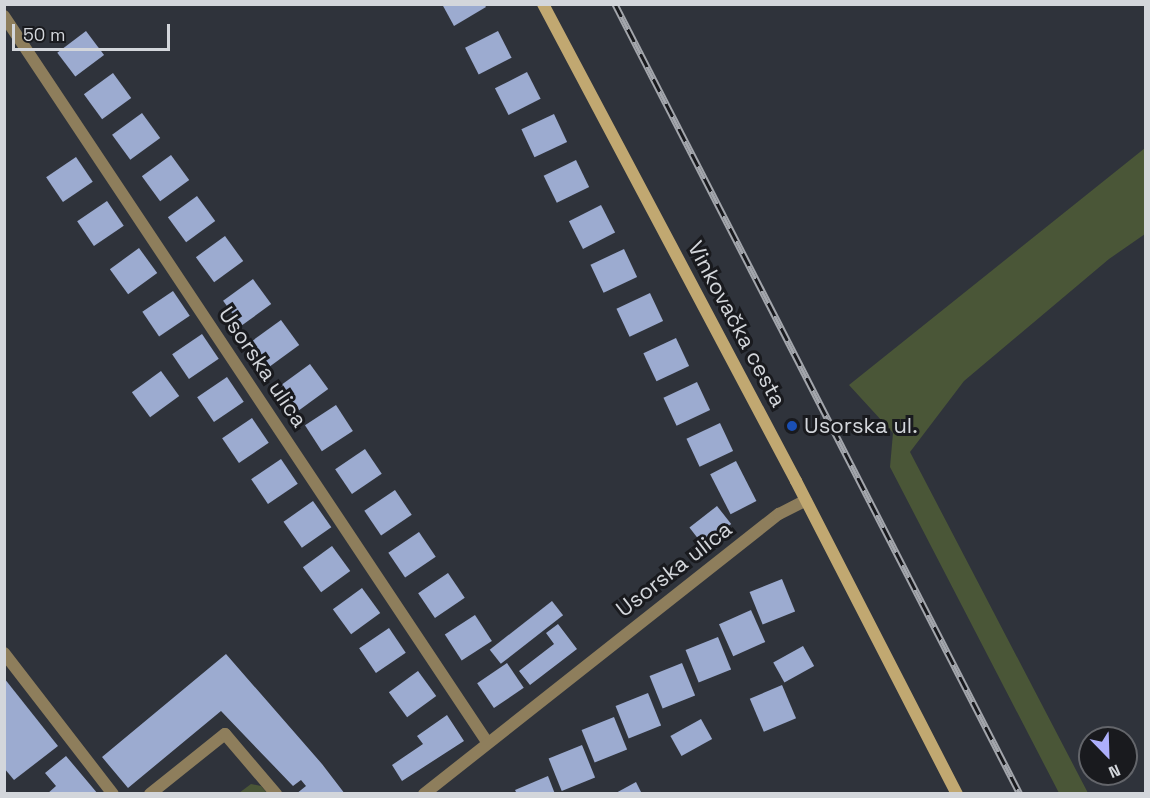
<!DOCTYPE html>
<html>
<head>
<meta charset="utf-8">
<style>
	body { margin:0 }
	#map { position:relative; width:1150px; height:798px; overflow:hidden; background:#2f333b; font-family:"Space Grotesk",sans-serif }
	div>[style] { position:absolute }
	.green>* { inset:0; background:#4a5637 }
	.building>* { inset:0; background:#9cabd0; transform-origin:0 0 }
	.lane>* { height:12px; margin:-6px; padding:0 6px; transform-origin:6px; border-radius:6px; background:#8e7e5c }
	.street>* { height:12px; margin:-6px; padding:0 6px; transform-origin:6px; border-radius:6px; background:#8e7e5c }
	.secondary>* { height:12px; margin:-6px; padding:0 6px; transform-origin:6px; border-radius:6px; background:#c1a871 }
	.rail>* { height:7px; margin-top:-3.5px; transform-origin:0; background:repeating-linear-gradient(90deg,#191a1e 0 14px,#a3a6ac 0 28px); box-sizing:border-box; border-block:2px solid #a3a6ac }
	.dots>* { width:16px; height:16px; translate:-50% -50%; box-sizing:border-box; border:3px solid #191a1e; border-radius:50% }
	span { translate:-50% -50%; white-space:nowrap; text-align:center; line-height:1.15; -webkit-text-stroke:6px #191a1e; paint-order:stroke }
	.street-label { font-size:22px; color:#d3d6db }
	.poi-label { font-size:22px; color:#d3d6db }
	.left { translate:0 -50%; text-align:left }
	.frame { position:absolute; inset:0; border:6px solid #d3d6db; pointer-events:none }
	.north { position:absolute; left:1078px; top:726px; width:60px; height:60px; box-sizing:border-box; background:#191a1e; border:2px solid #63656a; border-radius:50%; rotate:157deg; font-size:16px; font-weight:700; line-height:24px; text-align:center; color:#d3d6db }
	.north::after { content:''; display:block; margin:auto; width:21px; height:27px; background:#adaffb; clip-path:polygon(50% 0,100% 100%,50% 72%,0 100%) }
	.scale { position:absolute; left:12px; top:24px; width:158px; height:27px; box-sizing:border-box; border:3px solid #d3d6db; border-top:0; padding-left:8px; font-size:18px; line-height:21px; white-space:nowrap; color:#d3d6db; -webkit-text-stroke:4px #191a1e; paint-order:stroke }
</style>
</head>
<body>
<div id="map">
	<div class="green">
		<i style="clip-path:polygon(1145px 148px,1145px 234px,1109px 259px,964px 381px,910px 452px,1088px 793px,1059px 793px,890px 467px,893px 433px,849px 385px)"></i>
		<i style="clip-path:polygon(251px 784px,261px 786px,267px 793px,239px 793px)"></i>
	</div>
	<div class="building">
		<i style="clip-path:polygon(442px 4px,484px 4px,486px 7px,454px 26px)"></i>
		<i style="left:86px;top:31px;width:30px;height:36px;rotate:53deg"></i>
		<i style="left:498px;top:31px;width:30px;height:37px;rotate:63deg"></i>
		<i style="left:527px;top:72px;width:30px;height:36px;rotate:63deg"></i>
		<i style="left:113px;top:73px;width:31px;height:36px;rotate:54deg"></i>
		<i style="left:142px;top:113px;width:31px;height:37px;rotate:54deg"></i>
		<i style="left:554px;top:114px;width:31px;height:36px;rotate:65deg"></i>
		<i style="left:171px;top:155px;width:31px;height:36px;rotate:54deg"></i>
		<i style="left:76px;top:157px;width:30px;height:36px;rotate:56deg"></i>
		<i style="left:576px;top:160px;width:30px;height:36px;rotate:64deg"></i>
		<i style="left:197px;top:196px;width:31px;height:36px;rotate:54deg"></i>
		<i style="left:107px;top:201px;width:30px;height:36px;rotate:56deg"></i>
		<i style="left:601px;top:205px;width:31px;height:36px;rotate:63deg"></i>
		<i style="left:225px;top:236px;width:31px;height:36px;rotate:54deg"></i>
		<i style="left:139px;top:248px;width:31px;height:36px;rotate:54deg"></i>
		<i style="left:624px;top:249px;width:31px;height:37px;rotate:65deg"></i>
		<i style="left:253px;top:279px;width:31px;height:37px;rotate:54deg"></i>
		<i style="left:173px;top:291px;width:30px;height:37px;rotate:56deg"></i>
		<i style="left:650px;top:293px;width:31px;height:37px;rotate:65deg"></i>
		<i style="left:281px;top:320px;width:31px;height:36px;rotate:54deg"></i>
		<i style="left:202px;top:334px;width:30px;height:36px;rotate:56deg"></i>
		<i style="left:676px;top:338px;width:31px;height:36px;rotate:65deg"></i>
		<i style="left:310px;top:364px;width:31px;height:36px;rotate:54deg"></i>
		<i style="left:161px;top:371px;width:31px;height:36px;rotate:54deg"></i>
		<i style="left:227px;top:377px;width:30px;height:36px;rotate:56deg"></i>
		<i style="left:697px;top:382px;width:31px;height:37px;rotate:65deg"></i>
		<i style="left:336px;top:405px;width:31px;height:37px;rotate:57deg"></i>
		<i style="left:252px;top:418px;width:30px;height:36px;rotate:56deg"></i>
		<i style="left:720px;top:423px;width:31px;height:37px;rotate:65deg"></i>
		<i style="left:365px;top:449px;width:30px;height:36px;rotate:56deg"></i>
		<i style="left:281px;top:459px;width:30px;height:36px;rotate:56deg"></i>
		<i style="left:736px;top:461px;width:45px;height:29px;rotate:63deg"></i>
		<i style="left:395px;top:490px;width:30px;height:37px;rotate:56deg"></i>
		<i style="left:313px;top:501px;width:32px;height:36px;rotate:55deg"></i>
		<i style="left:717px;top:506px;width:23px;height:35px;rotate:52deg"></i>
		<i style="left:419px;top:532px;width:30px;height:37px;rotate:56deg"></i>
		<i style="left:332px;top:546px;width:31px;height:36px;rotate:54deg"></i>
		<i style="left:448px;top:573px;width:30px;height:36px;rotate:56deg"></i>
		<i style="left:782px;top:579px;width:35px;height:35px;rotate:68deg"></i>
		<i style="left:362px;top:588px;width:31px;height:36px;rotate:54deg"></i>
		<i style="left:552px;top:601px;width:18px;height:79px;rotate:52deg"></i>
		<i style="left:751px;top:610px;width:35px;height:35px;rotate:66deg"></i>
		<i style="left:475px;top:615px;width:31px;height:36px;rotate:57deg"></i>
		<i style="clip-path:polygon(558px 624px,577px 649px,530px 685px,519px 671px,554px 644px,546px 633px)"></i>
		<i style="left:389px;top:628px;width:30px;height:36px;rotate:56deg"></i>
		<i style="left:718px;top:637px;width:35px;height:35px;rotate:68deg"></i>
		<i style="left:803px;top:646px;width:23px;height:34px;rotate:61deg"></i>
		<i style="clip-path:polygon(226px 654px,322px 764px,345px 794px,296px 794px,306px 786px,301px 780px,293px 786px,221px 711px,128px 788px,102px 757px)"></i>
		<i style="left:507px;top:663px;width:30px;height:36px;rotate:56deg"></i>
		<i style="left:682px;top:663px;width:35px;height:35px;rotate:68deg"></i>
		<i style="left:418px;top:671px;width:31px;height:36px;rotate:54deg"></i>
		<i style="clip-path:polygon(4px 678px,58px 746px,14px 780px,4px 768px)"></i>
		<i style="left:782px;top:685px;width:36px;height:35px;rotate:67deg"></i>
		<i style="left:648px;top:693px;width:35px;height:35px;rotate:68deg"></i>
		<i style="clip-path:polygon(447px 715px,464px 741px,402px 781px,392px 765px,423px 744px,417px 736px)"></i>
		<i style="left:614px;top:717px;width:35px;height:35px;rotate:68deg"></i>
		<i style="left:701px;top:719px;width:23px;height:35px;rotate:61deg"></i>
		<i style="left:582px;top:745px;width:35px;height:36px;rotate:68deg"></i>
		<i style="clip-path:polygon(66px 756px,98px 794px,47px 794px,56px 786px,45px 773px)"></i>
		<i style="clip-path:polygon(548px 776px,555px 794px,517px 794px,515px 790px)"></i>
		<i style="clip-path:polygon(636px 782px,642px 794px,614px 794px)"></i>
	</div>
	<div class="lane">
		<i style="left:4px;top:653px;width:178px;rotate:52.3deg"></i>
		<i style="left:150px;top:794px;width:96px;rotate:-38.7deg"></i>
		<i style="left:225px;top:734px;width:79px;rotate:49.6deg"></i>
	</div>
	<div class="street">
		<i style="left:4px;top:16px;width:872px;rotate:56.36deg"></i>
		<i style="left:424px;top:794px;width:452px;rotate:-38.3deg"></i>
		<i style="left:779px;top:514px;width:30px;rotate:-27deg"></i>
	</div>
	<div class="secondary">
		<i style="left:543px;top:4px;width:540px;rotate:62.06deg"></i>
		<i style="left:796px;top:481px;width:352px;rotate:62.8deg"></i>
	</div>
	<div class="rail">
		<i style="left:615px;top:4px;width:888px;rotate:62.86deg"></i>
	</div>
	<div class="dots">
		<i style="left:792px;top:426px;background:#1a4fb4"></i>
	</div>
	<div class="street-label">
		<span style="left:737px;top:324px;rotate:62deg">Vinkovačka cesta</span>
		<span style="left:263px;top:367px;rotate:56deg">Usorska ulica</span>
		<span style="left:674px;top:569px;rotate:-38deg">Usorska ulica</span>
	</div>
	<div class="poi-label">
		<span class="left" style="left:804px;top:426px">Usorska ul.</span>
	</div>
	<div class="frame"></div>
	<div class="north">N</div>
	<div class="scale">50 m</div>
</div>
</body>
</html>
